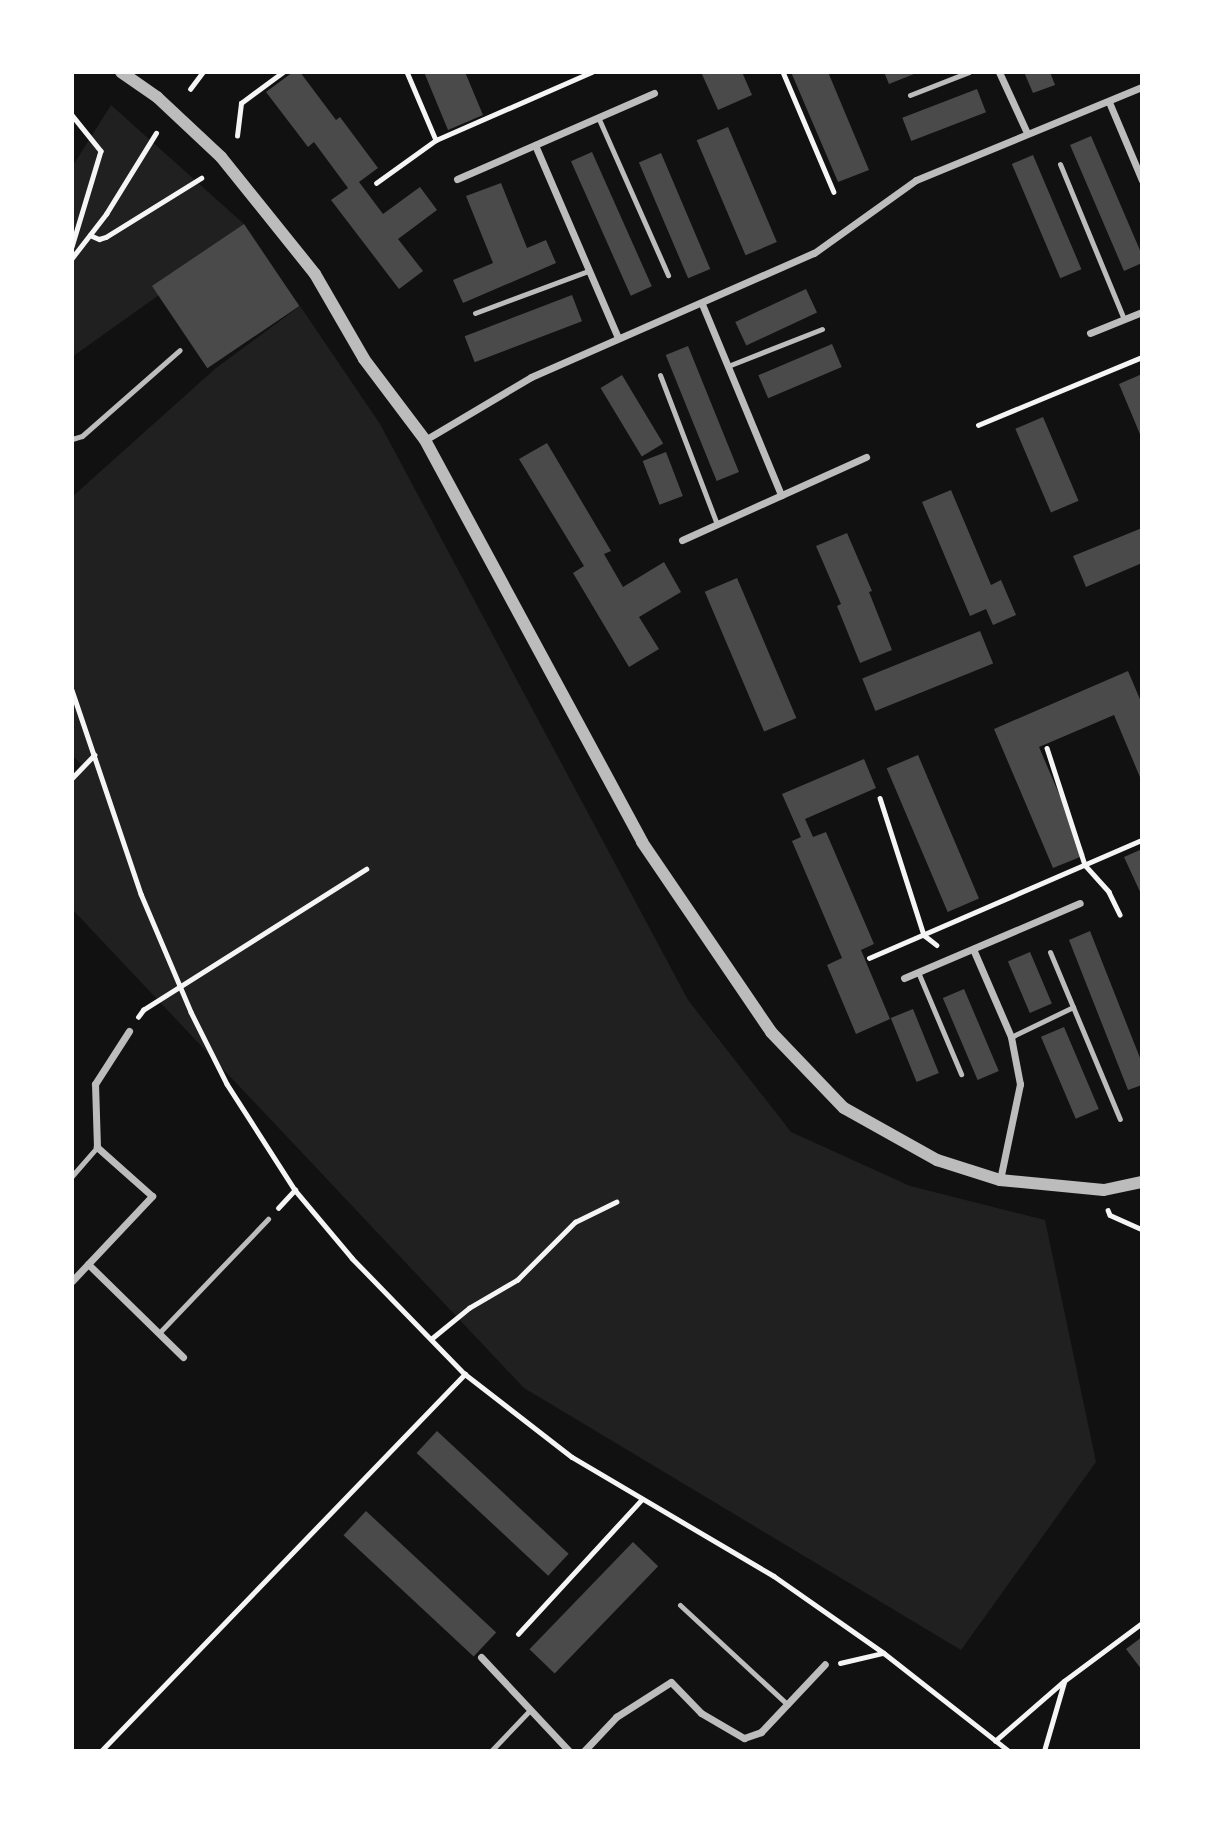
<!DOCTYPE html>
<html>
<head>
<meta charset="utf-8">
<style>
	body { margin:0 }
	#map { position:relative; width:1214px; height:1823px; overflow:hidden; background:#111; font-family:"Public Sans",sans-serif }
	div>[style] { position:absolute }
	.green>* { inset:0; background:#202020 }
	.building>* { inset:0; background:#4a4a4a; transform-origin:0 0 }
	.path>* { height:4.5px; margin:-2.25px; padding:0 2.25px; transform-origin:2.25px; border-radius:2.25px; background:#f5f5f5 }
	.service>* { height:5px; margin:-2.5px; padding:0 2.5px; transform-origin:2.5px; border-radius:2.5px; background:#bcbcbc }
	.minor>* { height:7px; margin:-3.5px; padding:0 3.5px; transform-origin:3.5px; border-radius:3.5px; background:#bcbcbc }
	.tertiary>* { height:12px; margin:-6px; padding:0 6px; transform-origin:6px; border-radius:6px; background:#bcbcbc }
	span { translate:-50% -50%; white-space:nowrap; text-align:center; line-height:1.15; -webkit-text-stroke:7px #fff; paint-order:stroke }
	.frame { position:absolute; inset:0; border:74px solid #fff; pointer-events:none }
</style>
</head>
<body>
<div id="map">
	<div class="green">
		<i style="clip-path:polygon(111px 105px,244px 224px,159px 295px,72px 357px,72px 167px)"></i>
		<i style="clip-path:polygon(300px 306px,380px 424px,688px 1000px,791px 1132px,910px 1186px,1045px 1220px,1096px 1462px,961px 1650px,524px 1388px,72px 909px,72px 777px,81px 764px,72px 755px,72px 497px,216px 368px)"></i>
	</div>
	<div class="building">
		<i style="clip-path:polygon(293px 72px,300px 72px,336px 120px,340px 117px,378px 168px,359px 182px,383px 214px,420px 187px,437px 210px,398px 239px,423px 271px,399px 289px,331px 200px,348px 188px,314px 142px,308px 147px,266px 92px)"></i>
		<i style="clip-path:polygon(424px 72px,465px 72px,483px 115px,448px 130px)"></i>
		<i style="clip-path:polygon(701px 72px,742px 72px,752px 95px,718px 110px)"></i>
		<i style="clip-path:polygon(791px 72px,828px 72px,869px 170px,838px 182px)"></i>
		<i style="clip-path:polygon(884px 72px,919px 72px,889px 84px)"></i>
		<i style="clip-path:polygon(1024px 72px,1050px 72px,1055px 85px,1033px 93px)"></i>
		<i style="left:977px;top:89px;width:25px;height:80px;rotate:69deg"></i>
		<i style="left:728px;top:127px;width:125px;height:34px;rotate:67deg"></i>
		<i style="clip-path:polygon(1091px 136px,1142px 255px,1142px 263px,1124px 271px,1070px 145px)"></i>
		<i style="left:592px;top:152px;width:147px;height:23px;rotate:66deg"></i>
		<i style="left:661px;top:153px;width:126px;height:24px;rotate:67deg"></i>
		<i style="left:1033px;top:155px;width:124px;height:23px;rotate:67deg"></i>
		<i style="clip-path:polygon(501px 183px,527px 248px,546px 240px,556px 263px,463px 303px,453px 280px,493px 263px,466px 196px)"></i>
		<i style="left:244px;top:224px;width:99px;height:111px;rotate:56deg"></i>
		<i style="left:806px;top:289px;width:26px;height:78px;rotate:65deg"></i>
		<i style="left:572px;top:295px;width:28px;height:115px;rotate:69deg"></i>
		<i style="left:832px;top:344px;width:25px;height:80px;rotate:67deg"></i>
		<i style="left:688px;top:346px;width:136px;height:24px;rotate:68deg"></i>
		<i style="clip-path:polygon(1142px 374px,1142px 439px,1119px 384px)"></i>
		<i style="left:622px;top:375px;width:80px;height:25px;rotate:59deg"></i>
		<i style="left:1043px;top:417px;width:91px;height:30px;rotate:67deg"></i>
		<i style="clip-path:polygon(547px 443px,611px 551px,604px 554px,623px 587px,664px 562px,681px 592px,639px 617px,659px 649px,629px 667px,573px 573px,584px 566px,519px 459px)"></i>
		<i style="left:666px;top:452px;width:47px;height:25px;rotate:69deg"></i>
		<i style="clip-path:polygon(951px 490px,991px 585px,1001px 580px,1016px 615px,993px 625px,986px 609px,970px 616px,922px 502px)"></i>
		<i style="clip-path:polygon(1142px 528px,1142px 563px,1086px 587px,1073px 556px)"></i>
		<i style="clip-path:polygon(847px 533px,872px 591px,869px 592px,892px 650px,860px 663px,837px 606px,841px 604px,816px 546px)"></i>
		<i style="left:737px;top:578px;width:152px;height:35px;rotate:67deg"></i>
		<i style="left:980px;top:631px;width:35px;height:127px;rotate:68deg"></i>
		<i style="clip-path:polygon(1128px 671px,1142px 704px,1142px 782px,1114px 715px,1039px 747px,1085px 855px,1053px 868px,994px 729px)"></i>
		<i style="left:918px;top:755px;width:156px;height:34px;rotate:67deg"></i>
		<i style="clip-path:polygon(864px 759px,876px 788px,805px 819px,813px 837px,826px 832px,874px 944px,861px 950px,890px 1019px,856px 1034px,827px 965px,842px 958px,792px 841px,801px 837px,782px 794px)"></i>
		<i style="clip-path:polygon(1142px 849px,1142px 896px,1124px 857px)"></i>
		<i style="clip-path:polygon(1090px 931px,1142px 1063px,1142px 1085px,1128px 1090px,1069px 940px)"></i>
		<i style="left:1030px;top:952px;width:56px;height:24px;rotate:67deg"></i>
		<i style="left:964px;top:989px;width:89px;height:23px;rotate:67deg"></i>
		<i style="left:913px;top:1009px;width:69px;height:24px;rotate:68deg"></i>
		<i style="left:1064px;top:1027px;width:89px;height:25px;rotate:67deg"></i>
		<i style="left:437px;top:1431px;width:180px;height:30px;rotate:43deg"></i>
		<i style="left:366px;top:1511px;width:178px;height:33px;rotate:43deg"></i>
		<i style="left:633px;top:1542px;width:35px;height:149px;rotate:44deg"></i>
		<i style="clip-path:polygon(1142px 1637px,1142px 1670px,1126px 1649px)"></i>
	</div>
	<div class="path">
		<i style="left:407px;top:72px;width:74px;rotate:66.9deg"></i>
		<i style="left:783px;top:72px;width:130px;rotate:67deg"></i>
		<i style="left:190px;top:89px;width:21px;rotate:-53deg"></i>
		<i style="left:72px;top:115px;width:46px;rotate:51.1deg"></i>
		<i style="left:101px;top:151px;width:100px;rotate:106.8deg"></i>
		<i style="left:237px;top:136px;width:33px;rotate:-83deg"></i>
		<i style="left:241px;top:103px;width:52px;rotate:-36.4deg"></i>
		<i style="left:376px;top:183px;width:74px;rotate:-35.6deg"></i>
		<i style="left:436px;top:140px;width:170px;rotate:-23.6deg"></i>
		<i style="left:90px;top:235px;width:10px;rotate:24deg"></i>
		<i style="left:99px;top:239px;width:7px;rotate:-16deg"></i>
		<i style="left:106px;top:237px;width:112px;rotate:-31.8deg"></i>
		<i style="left:72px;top:258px;width:56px;rotate:-52.3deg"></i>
		<i style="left:106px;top:214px;width:95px;rotate:-58.3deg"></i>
		<i style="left:978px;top:425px;width:178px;rotate:-22.5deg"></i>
		<i style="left:72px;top:690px;width:215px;rotate:71.3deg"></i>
		<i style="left:141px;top:894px;width:128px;rotate:67deg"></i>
		<i style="left:191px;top:1012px;width:80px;rotate:63.4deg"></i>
		<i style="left:227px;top:1084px;width:126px;rotate:57.3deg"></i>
		<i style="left:295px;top:1190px;width:89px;rotate:50deg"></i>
		<i style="left:352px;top:1258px;width:162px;rotate:45.8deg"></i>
		<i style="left:465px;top:1374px;width:135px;rotate:37.8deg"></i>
		<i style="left:572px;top:1457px;width:234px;rotate:30.5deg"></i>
		<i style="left:774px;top:1576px;width:134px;rotate:35deg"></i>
		<i style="left:884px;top:1653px;width:159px;rotate:38.1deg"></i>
		<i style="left:1047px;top:748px;width:123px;rotate:72deg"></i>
		<i style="left:1085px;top:865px;width:36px;rotate:48deg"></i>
		<i style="left:1109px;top:892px;width:25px;rotate:64deg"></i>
		<i style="left:72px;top:778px;width:32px;rotate:-46deg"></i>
		<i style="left:880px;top:798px;width:144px;rotate:72.2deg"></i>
		<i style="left:924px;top:935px;width:16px;rotate:38deg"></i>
		<i style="left:869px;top:958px;width:297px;rotate:-23.4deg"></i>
		<i style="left:138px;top:1017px;width:9px;rotate:-54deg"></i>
		<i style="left:143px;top:1010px;width:264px;rotate:-32.3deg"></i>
		<i style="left:278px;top:1208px;width:25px;rotate:-47deg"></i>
		<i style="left:1108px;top:1210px;width:5px;rotate:68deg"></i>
		<i style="left:1110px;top:1215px;width:35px;rotate:24deg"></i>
		<i style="left:431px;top:1339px;width:49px;rotate:-39.2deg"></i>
		<i style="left:469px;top:1308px;width:56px;rotate:-30.3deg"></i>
		<i style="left:517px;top:1280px;width:82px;rotate:-45deg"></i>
		<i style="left:575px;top:1222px;width:46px;rotate:-26deg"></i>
		<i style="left:518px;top:1634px;width:183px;rotate:-47.4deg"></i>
		<i style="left:840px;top:1663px;width:44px;rotate:-13.1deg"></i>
		<i style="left:995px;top:1741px;width:91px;rotate:-41deg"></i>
		<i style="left:1064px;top:1681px;width:97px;rotate:-36.6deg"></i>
		<i style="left:101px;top:1751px;width:524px;rotate:-46.01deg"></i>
		<i style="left:1044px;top:1751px;width:72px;rotate:-73.8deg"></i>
	</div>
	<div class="service">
		<i style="left:910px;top:95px;width:63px;rotate:-21.3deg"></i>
		<i style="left:598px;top:117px;width:173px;rotate:66.1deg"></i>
		<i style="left:1060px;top:164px;width:168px;rotate:67.6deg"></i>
		<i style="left:475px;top:313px;width:121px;rotate:-20.4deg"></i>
		<i style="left:728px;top:366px;width:101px;rotate:-21.5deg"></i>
		<i style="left:660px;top:375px;width:157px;rotate:69.1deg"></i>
		<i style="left:72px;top:439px;width:10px;rotate:-17deg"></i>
		<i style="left:82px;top:436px;width:130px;rotate:-41.3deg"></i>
		<i style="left:1050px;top:952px;width:181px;rotate:67.3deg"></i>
		<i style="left:918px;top:972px;width:111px;rotate:67.1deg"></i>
		<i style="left:1011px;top:1037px;width:69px;rotate:-25.8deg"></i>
		<i style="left:72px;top:1176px;width:38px;rotate:-49deg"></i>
		<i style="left:159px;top:1333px;width:158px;rotate:-46.3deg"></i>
		<i style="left:680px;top:1605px;width:147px;rotate:42.8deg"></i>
		<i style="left:491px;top:1751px;width:57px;rotate:-46.4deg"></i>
	</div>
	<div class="minor">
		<i style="left:999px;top:72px;width:67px;rotate:65.3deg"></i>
		<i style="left:1109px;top:102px;width:85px;rotate:67.1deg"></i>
		<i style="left:535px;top:145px;width:210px;rotate:66.7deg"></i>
		<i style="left:457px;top:179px;width:215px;rotate:-23.6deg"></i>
		<i style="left:702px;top:304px;width:207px;rotate:67.5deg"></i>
		<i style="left:1090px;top:333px;width:56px;rotate:-22deg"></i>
		<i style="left:425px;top:440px;width:123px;rotate:-30.7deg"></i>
		<i style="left:531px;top:377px;width:309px;rotate:-23.7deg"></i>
		<i style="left:814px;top:253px;width:125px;rotate:-35.6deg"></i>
		<i style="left:916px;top:180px;width:244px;rotate:-22.4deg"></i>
		<i style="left:682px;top:540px;width:202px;rotate:-24.3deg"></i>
		<i style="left:973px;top:949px;width:96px;rotate:66.6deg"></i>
		<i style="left:1011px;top:1037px;width:48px;rotate:79.2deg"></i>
		<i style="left:1020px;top:1084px;width:98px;rotate:101.8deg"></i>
		<i style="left:904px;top:978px;width:191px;rotate:-23.1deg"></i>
		<i style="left:88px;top:1264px;width:133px;rotate:44.4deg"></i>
		<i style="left:72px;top:1281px;width:117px;rotate:-46.7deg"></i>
		<i style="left:152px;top:1196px;width:74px;rotate:-138.3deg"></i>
		<i style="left:97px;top:1147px;width:63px;rotate:-91.8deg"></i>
		<i style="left:95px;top:1084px;width:63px;rotate:-57.3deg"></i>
		<i style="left:481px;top:1657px;width:129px;rotate:46.9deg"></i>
		<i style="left:584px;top:1751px;width:47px;rotate:-46.7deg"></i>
		<i style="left:616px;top:1717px;width:65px;rotate:-32.5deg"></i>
		<i style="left:671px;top:1682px;width:43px;rotate:45.9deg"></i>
		<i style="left:701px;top:1713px;width:50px;rotate:30.2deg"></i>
		<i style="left:744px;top:1738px;width:18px;rotate:-19deg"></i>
		<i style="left:761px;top:1732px;width:93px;rotate:-46.7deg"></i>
	</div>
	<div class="tertiary">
		<i style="left:121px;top:72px;width:44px;rotate:34.8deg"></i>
		<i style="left:157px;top:97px;width:88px;rotate:43.2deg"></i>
		<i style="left:221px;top:157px;width:150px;rotate:51.2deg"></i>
		<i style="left:315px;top:274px;width:98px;rotate:60deg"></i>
		<i style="left:364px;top:359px;width:101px;rotate:53deg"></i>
		<i style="left:425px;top:440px;width:457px;rotate:61.6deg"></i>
		<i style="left:642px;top:842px;width:230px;rotate:55.8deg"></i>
		<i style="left:771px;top:1032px;width:105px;rotate:46.2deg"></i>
		<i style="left:844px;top:1108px;width:107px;rotate:29.2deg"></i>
		<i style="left:937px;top:1160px;width:66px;rotate:17.6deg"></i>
		<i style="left:1000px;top:1180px;width:104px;rotate:5.5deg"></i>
		<i style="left:1104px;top:1190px;width:39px;rotate:-12deg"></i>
	</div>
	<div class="frame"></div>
</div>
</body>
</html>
